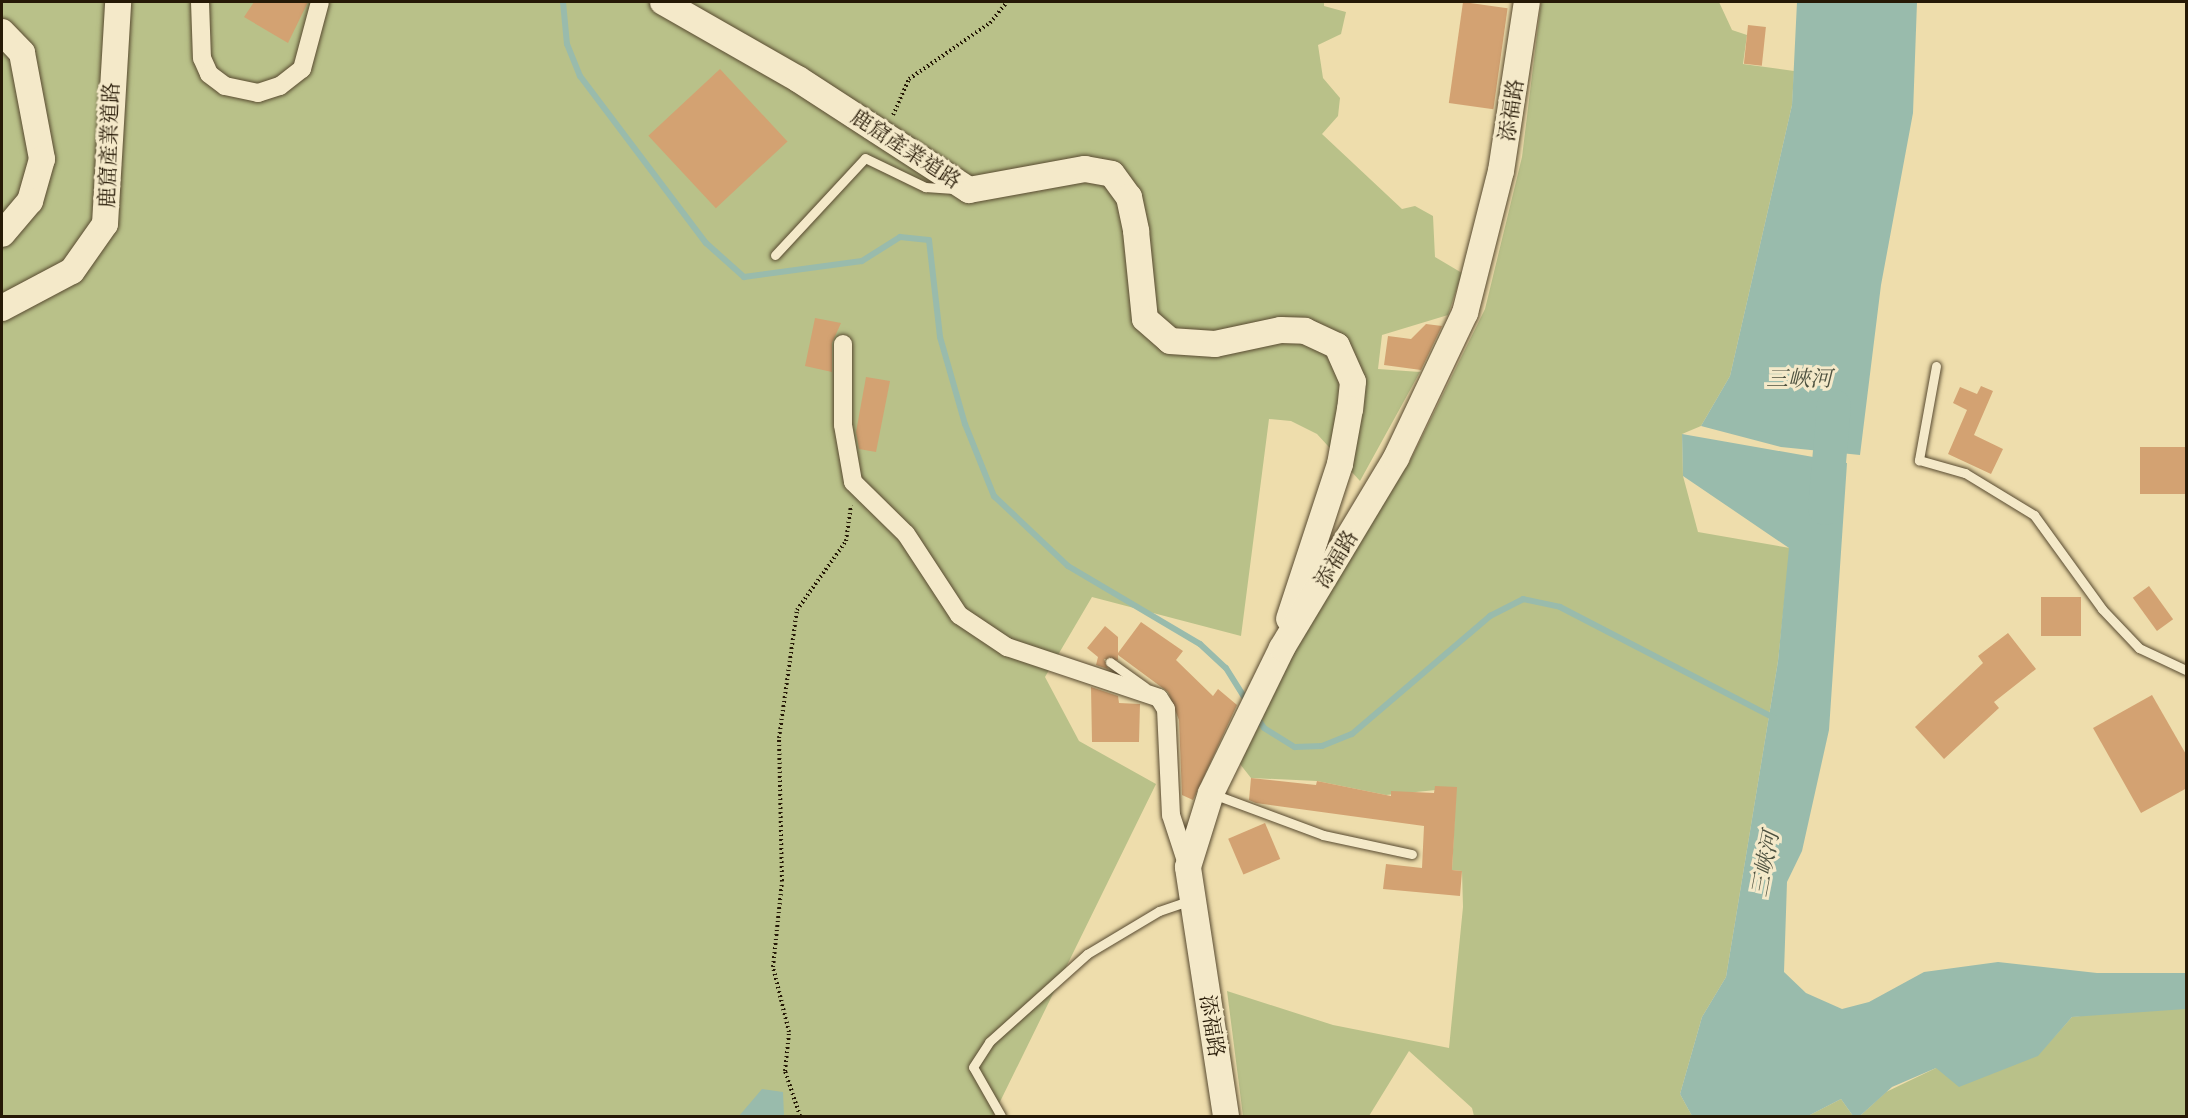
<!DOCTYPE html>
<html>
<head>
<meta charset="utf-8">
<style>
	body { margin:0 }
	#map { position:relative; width:2188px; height:1118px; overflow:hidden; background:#eeddac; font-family:"IM FELL Great Primer","Noto Serif TC",serif }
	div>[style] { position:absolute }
	.green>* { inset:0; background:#b9c189 }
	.water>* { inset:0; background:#99bbac }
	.stream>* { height:6px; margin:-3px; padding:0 3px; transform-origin:3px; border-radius:3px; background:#99bbac }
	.river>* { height:34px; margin:-17px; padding:0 17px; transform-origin:17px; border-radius:17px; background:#99bbac }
	.building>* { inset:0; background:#d3a272; transform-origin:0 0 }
	.path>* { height:4px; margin-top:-2px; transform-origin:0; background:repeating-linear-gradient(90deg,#261906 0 1.5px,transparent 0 4.5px) }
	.roads { filter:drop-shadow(0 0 2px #584a30) drop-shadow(0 0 2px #584a30) }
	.lane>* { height:9px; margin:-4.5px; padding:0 4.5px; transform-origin:4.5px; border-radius:4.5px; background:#f4e9c9 }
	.street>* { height:18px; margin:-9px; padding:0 9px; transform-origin:9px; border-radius:9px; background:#f4e9c9 }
	.secondary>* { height:26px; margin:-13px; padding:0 13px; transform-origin:13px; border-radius:13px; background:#f4e9c9 }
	span { translate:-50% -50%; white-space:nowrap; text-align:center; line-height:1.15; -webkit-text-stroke:6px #f4e9c9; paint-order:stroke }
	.street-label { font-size:21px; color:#261906 }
	.water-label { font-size:22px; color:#4e5240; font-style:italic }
	.frame { position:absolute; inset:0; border:3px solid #261906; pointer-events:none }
</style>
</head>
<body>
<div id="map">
	<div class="green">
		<i style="clip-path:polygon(2px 2px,1324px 2px,1324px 6px,1346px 12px,1341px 34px,1318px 45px,1323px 78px,1340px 98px,1338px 116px,1322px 134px,1402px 209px,1415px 206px,1433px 216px,1435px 257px,1462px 273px,1448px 315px,1382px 335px,1378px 369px,1420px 372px,1360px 481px,1317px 434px,1291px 421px,1269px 419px,1241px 636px,1092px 597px,1045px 677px,1079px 741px,1156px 784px,993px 1116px,2px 1116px)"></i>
		<i style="clip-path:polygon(1541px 2px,1719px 2px,1732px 30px,1747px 35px,1743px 64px,1794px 71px,1792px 105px,1730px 376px,1701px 426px,1682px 434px,1683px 476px,1698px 532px,1790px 548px,1778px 661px,1726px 977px,1702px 1017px,1680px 1094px,1692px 1116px,1474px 1116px,1472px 1108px,1409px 1051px,1369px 1116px,1243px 1116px,1227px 991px,1333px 1025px,1449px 1048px,1463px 907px,1462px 871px,1452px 870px,1456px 788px,1386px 795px,1317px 781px,1251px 778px,1240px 764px,1302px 636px,1411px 459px,1485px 309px,1522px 157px)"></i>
		<i style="clip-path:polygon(2160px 1007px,2186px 1009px,2186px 1116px,1860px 1116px,1886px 1092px,1936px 1068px,2037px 1056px,2072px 1017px)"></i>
		<i style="clip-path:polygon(1841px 1099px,1853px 1116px,1808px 1116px)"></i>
	</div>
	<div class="water">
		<i style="clip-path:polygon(1797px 2px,1917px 2px,1913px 113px,1881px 285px,1860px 455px,1781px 447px,1701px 426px,1730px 376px,1792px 105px)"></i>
		<i style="clip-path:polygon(1682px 434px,1847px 463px,1829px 730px,1802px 851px,1787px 882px,1784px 972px,1806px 993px,1842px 1009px,1869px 1002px,1924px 972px,1998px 962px,2097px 973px,2186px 973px,2186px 1009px,2072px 1017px,2038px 1056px,1959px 1087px,1936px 1068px,1892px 1087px,1860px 1116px,1853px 1116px,1841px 1099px,1808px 1116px,1692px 1116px,1680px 1094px,1702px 1017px,1726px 977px,1778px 661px,1789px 548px,1683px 476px)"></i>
		<i style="clip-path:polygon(762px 1089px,783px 1092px,784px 1116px,739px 1116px)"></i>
	</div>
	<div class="stream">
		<i style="left:563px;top:2px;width:42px;rotate:84.6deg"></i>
		<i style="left:567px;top:44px;width:35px;rotate:68deg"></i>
		<i style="left:580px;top:76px;width:209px;rotate:53deg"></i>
		<i style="left:706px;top:243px;width:51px;rotate:41.8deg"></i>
		<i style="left:744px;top:277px;width:119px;rotate:-7.7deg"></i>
		<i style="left:862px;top:261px;width:45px;rotate:-32.3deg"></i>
		<i style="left:900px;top:237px;width:29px;rotate:6deg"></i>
		<i style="left:929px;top:240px;width:98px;rotate:83.5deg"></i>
		<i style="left:940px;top:337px;width:91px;rotate:74deg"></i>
		<i style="left:965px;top:424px;width:78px;rotate:68.1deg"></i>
		<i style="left:994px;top:496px;width:102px;rotate:43.4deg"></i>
		<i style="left:1068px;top:566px;width:153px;rotate:30.6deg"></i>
		<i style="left:1200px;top:644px;width:35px;rotate:43deg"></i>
		<i style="left:1226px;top:668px;width:40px;rotate:58deg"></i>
		<i style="left:1256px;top:716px;width:14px;rotate:56deg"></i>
		<i style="left:1264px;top:728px;width:36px;rotate:32deg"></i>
		<i style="left:1295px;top:747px;width:27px;rotate:-2deg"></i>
		<i style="left:1322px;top:746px;width:32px;rotate:-22deg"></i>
		<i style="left:1352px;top:734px;width:182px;rotate:-40.5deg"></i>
		<i style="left:1490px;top:616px;width:37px;rotate:-27deg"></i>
		<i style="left:1523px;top:599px;width:38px;rotate:12deg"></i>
		<i style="left:1560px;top:607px;width:241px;rotate:27.4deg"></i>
	</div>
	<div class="river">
		<i style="left:1825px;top:508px;width:102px;rotate:-85deg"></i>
	</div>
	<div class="building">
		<i style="clip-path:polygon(254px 2px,308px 2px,288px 43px,244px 17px)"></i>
		<i style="left:1463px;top:2px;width:45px;height:102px;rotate:8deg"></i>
		<i style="left:1748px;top:25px;width:18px;height:39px;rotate:6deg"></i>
		<i style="left:720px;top:69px;width:99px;height:98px;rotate:47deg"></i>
		<i style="clip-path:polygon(815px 318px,841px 323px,832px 343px,832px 372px,805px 366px)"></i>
		<i style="clip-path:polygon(1426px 324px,1442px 326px,1421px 370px,1384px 365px,1388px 336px,1411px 339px)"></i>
		<i style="clip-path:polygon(866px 377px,890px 381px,876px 452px,859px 449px,856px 432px)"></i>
		<i style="clip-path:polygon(1981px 386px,1993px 391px,1974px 435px,2003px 449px,1991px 474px,1948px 454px,1967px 410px,1953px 403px,1960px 387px,1977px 394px)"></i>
		<i style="left:2187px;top:447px;width:47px;height:47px;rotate:90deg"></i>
		<i style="left:2149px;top:586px;width:41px;height:20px;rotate:54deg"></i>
		<i style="left:2041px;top:597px;width:40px;height:39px"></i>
		<i style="clip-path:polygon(1141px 622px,1183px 651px,1176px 660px,1213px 696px,1218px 689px,1237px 705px,1193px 800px,1182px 795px,1179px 720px,1168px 692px,1118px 655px,1118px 660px,1104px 659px,1108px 669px,1096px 665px,1098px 657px,1087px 648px,1105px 626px,1118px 637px,1118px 653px)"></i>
		<i style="clip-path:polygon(2008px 633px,2036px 669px,1994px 702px,1999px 708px,1944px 759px,1915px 727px,1983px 663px,1978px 656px)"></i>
		<i style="clip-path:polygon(1091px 687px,1118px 696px,1119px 703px,1140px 704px,1139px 742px,1092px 742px)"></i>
		<i style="clip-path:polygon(2152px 695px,2187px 756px,2187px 788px,2141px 813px,2093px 728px)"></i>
		<i style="clip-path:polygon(1251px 778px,1316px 785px,1317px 781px,1391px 796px,1391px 791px,1434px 793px,1435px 786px,1457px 787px,1452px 870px,1462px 871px,1460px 896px,1383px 889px,1386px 864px,1422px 868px,1424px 826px,1256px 803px,1249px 800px)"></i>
		<i style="left:1265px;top:823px;width:39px;height:40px;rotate:67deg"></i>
	</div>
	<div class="path">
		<i style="left:893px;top:115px;width:39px;rotate:-66deg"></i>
		<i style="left:909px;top:79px;width:98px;rotate:-34.7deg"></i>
		<i style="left:990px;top:23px;width:27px;rotate:-51deg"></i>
		<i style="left:800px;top:1116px;width:47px;rotate:-108.4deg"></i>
		<i style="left:785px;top:1071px;width:39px;rotate:-84deg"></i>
		<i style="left:789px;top:1032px;width:67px;rotate:-103.8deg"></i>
		<i style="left:773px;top:967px;width:86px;rotate:-84deg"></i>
		<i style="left:782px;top:881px;width:143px;rotate:-91.2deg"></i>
		<i style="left:779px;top:738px;width:129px;rotate:-82deg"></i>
		<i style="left:797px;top:610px;width:85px;rotate:-54.6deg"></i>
		<i style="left:846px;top:541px;width:36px;rotate:-82deg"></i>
	</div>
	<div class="roads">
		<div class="lane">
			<i style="left:775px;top:255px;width:132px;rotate:-47.1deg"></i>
			<i style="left:865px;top:158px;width:67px;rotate:25.8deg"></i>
			<i style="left:925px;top:187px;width:29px;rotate:4deg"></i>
			<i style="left:1936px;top:366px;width:96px;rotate:100.3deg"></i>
			<i style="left:1919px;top:460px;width:48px;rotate:15.8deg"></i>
			<i style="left:1965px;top:473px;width:81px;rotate:31.3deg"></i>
			<i style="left:2034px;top:515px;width:116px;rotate:54.1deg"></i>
			<i style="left:2102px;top:609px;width:54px;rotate:46.5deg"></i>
			<i style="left:2139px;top:648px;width:52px;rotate:25.1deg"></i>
			<i style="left:1110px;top:662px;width:43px;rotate:35.5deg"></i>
			<i style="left:1213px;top:794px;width:117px;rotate:20.4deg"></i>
			<i style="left:1323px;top:835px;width:91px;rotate:12.1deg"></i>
			<i style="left:1001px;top:1116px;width:56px;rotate:-119.7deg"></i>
			<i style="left:973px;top:1067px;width:30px;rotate:-57deg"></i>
			<i style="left:989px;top:1042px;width:132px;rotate:-41.9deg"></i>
			<i style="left:1087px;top:954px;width:84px;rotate:-30.8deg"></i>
			<i style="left:1159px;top:911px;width:34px;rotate:-19deg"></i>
		</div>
		<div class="street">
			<i style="left:200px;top:2px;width:56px;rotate:88deg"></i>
			<i style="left:202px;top:58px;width:17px;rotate:66deg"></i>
			<i style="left:209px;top:74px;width:20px;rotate:37deg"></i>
			<i style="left:225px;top:86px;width:34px;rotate:12deg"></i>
			<i style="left:258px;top:93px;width:23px;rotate:-18deg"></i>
			<i style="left:280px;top:86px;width:28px;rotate:-38deg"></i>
			<i style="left:302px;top:69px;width:69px;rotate:-75deg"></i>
			<i style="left:843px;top:344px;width:81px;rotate:90deg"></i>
			<i style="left:843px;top:425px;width:58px;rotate:80deg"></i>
			<i style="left:853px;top:482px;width:74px;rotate:44.5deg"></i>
			<i style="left:906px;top:534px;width:97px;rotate:56.8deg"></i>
			<i style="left:959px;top:615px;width:58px;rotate:33.7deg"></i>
			<i style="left:1007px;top:647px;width:160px;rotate:18.5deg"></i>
			<i style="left:1159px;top:698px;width:13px;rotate:58deg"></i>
			<i style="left:1166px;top:709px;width:106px;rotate:87.3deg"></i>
			<i style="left:1171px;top:815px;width:55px;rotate:71.9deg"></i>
		</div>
		<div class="secondary">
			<i style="left:663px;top:2px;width:155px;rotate:29.7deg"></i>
			<i style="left:798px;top:79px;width:204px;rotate:33deg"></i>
			<i style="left:969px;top:190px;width:118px;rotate:-10.3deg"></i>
			<i style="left:1085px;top:169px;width:27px;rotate:10deg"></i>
			<i style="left:1112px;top:174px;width:29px;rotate:54deg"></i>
			<i style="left:1129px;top:197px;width:35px;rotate:78deg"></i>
			<i style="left:1136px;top:231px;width:88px;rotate:84.2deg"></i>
			<i style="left:1145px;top:319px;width:33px;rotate:41deg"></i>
			<i style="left:1170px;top:341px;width:45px;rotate:3.8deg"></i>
			<i style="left:1215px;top:344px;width:67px;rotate:-12deg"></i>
			<i style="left:1281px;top:330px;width:24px;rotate:2deg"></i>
			<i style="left:1305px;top:331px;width:35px;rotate:25deg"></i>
			<i style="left:1337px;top:346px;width:39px;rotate:66deg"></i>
			<i style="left:1353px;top:382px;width:27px;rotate:96deg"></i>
			<i style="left:1350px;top:409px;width:56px;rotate:100.3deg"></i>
			<i style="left:1340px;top:464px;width:163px;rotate:108.2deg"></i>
			<i style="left:2px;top:32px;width:29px;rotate:46deg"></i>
			<i style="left:22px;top:53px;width:108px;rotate:79.3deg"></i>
			<i style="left:42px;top:159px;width:44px;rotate:105.9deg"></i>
			<i style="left:30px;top:201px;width:43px;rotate:130.3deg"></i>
			<i style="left:2px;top:308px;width:79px;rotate:-27.9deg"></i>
			<i style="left:72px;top:271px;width:57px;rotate:-54.9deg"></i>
			<i style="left:105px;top:224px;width:222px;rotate:-86.6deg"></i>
			<i style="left:1226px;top:1116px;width:252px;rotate:-98.7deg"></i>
			<i style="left:1188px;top:867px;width:77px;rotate:-72.7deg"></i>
			<i style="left:1211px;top:793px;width:161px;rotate:-63.9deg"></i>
			<i style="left:1282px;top:648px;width:222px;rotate:-59deg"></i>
			<i style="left:1396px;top:458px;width:161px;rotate:-64.6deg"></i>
			<i style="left:1465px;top:313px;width:146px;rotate:-75.8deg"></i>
			<i style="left:1501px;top:171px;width:171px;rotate:-81.3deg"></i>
		</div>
	</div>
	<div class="street-label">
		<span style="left:1511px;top:110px;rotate:-81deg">添福路</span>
		<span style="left:109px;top:145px;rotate:-88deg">鹿窟產業道路</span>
		<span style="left:906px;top:149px;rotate:33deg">鹿窟產業道路</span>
		<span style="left:1336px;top:559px;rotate:-59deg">添福路</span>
		<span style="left:1212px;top:1026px;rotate:81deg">添福路</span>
	</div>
	<div class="water-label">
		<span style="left:1799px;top:379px">三峽河</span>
		<span style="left:1765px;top:864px;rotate:-79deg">三峽河</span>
	</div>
	<div class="frame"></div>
</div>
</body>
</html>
